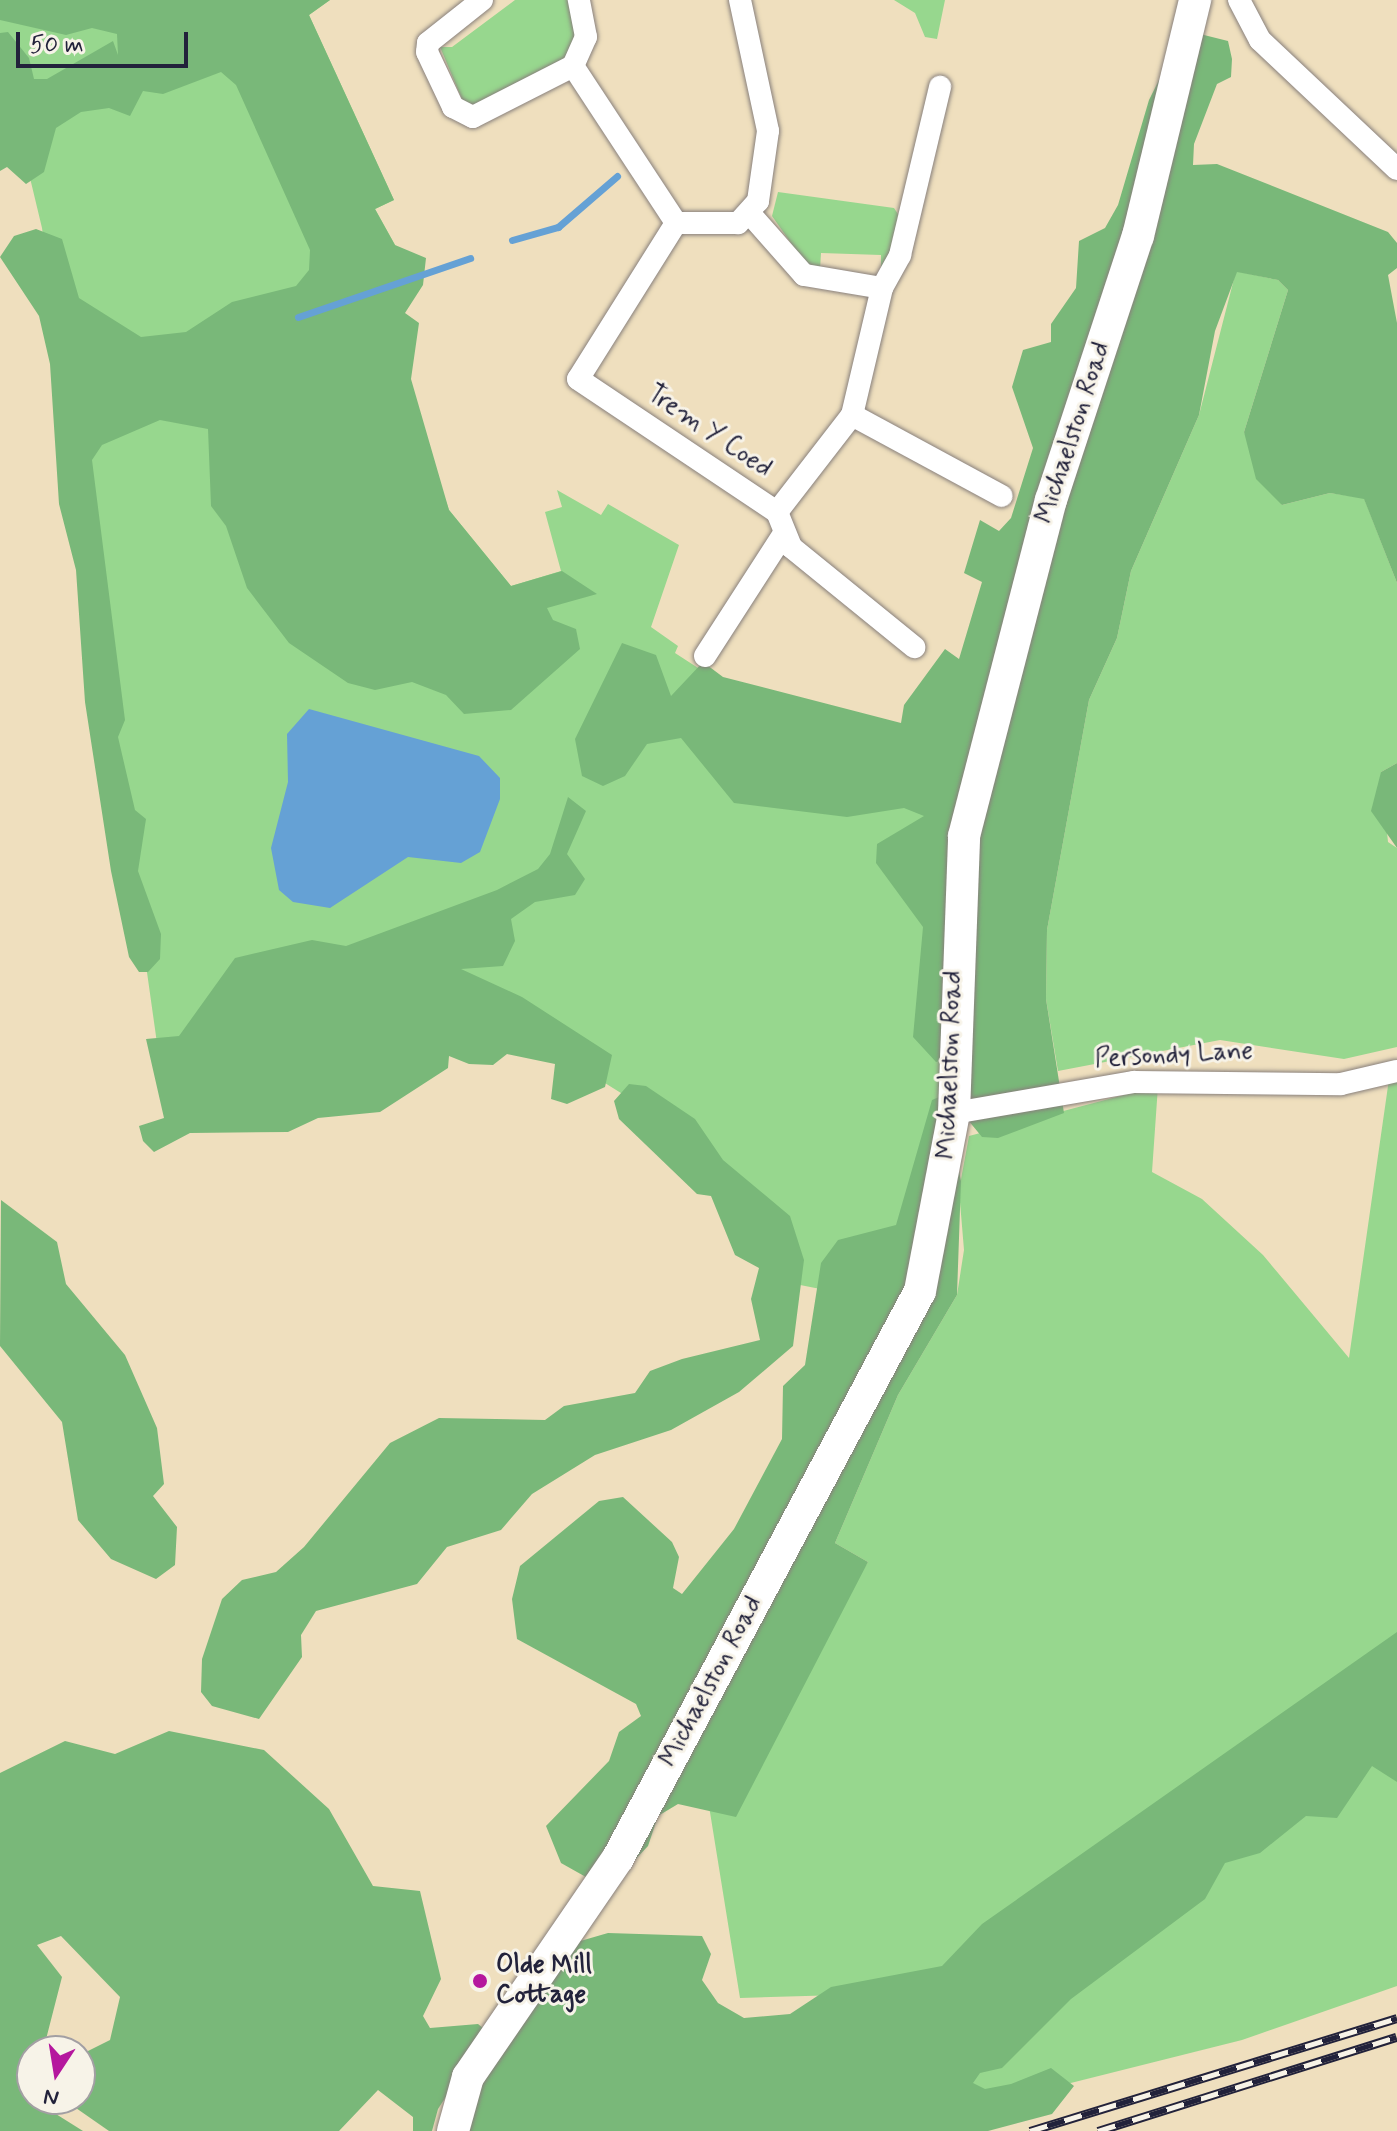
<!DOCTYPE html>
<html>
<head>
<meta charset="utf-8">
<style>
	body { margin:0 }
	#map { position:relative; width:1397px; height:2131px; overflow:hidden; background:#efdfbe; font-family:Mynerve,sans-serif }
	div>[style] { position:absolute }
	.green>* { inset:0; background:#97d78e }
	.forest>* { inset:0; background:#79b879 }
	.water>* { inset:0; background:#65a1d5 }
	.stream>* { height:7px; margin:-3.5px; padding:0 3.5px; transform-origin:3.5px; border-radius:3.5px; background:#65a1d5 }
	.roads { filter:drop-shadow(0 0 2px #88807c) drop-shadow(0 0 2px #88807c) }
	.street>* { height:22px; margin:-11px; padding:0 11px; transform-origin:11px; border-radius:11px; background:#fff }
	.secondary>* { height:32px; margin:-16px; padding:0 16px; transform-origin:16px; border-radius:16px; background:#fff }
	.rail>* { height:9px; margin-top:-4.5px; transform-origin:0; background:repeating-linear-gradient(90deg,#f7f3e8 0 18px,#22223b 0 36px); box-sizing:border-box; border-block:2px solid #22223b }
	.dots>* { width:22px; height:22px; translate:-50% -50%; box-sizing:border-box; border:4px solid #f7f3e8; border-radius:50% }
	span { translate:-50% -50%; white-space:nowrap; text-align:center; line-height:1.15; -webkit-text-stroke:6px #f7f3e8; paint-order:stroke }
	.street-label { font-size:26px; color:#22223b }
	.poi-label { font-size:26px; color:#22223b; font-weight:700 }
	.left { translate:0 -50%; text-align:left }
	.north { position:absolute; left:16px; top:2035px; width:80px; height:80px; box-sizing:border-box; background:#f7f3e8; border:2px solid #a29fa3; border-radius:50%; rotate:192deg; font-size:22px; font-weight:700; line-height:32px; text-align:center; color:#22223b }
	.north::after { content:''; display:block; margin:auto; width:28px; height:36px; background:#b5179e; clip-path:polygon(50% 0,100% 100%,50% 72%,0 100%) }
	.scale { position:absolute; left:16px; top:32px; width:172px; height:36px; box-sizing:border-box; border:4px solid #22223b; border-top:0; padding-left:10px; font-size:24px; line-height:28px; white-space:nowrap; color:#22223b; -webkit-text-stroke:6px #f7f3e8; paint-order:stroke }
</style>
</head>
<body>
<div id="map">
	<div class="green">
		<i style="clip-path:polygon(0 0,330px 0,309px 15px,394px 200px,375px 209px,395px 245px,382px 314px,449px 510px,511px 586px,561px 571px,545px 512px,562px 507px,557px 490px,601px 515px,608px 504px,679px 545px,651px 627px,678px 646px,675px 653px,712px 677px,956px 757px,947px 1041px,918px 1239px,881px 1301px,785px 1282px,669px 1123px,475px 1002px,166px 1107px,42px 228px,19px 132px,0 140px)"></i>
		<i style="clip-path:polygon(515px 0,570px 0,576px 37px,566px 59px,477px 106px,464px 104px,440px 47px,452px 47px)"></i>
		<i style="clip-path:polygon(894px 0,945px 0,937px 39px,925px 37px,915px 13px)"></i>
		<i style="clip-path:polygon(778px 192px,894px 208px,900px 217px,891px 264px,881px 271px,881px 255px,821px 253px,820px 269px,807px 266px,772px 216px)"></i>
		<i style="clip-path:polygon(1236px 271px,1278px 280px,1288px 290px,1244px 432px,1282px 505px,1330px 493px,1364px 498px,1397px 583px,1397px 763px,1381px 772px,1388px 842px,1397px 848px,1397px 1047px,1344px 1059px,1220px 1040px,1058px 1071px,1046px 999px,1047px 930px,1089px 700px,1117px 638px,1131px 571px,1199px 415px)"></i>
		<i style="clip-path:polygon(1397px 1078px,1397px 1658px,945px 1992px,740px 1998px,709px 1806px,868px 1562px,835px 1543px,898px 1395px,957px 1295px,964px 1250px,959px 1190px,969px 1136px,1158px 1086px,1152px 1172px,1202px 1199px,1263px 1255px,1349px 1358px,1389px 1079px)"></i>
		<i style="clip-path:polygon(1397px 1723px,1397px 1986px,1242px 2040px,879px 2131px,828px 2131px)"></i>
	</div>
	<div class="forest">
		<i style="clip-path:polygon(0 0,330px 0,309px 15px,394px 200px,375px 209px,395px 245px,426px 258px,423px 285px,405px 313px,419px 323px,411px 379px,449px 510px,511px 586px,562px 571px,597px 594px,547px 608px,553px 620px,576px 629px,580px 649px,511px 710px,464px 714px,446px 695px,412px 682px,375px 690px,348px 683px,289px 643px,247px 588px,226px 526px,211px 506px,208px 429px,160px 420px,102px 445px,92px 460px,125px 720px,118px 737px,135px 810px,146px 819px,138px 871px,161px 934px,160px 959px,148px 972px,139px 972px,129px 957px,111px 871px,85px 702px,76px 570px,59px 504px,50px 364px,39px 316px,0 257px,14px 236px,36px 229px,62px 239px,79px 298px,141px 337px,186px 332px,232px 302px,296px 286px,309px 270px,310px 250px,236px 85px,221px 72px,163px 94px,143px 91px,130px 116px,109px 108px,81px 112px,56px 128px,44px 172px,26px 184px,7px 167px,0 171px,0 33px,8px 32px,29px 58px,34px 79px,47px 79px,113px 41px,118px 55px,117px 34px,92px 28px,66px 35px,0 20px)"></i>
		<i style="clip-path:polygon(1196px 33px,1228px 41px,1232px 59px,1231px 77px,1217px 84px,1194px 144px,1193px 165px,1217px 164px,1388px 232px,1397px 243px,1397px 268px,1388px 275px,1397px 323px,1397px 583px,1364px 499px,1330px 493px,1282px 505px,1256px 479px,1244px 432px,1288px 290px,1278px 280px,1237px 272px,1215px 331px,1199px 415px,1131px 571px,1117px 638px,1089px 700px,1047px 930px,1046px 999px,1064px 1113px,998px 1138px,982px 1137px,968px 1120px,962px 1054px,936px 1062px,913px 1037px,923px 927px,876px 863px,877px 844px,924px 816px,904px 808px,847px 817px,734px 803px,681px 738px,647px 744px,625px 776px,603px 786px,582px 776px,575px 739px,622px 643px,656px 655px,671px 696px,703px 662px,723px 677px,901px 723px,904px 705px,945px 649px,959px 659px,982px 582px,964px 573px,980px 520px,999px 531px,1011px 518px,1033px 448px,1012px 387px,1023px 350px,1051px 342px,1051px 324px,1076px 288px,1079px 241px,1105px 228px,1118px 205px,1149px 100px,1168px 62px)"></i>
		<i style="clip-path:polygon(1397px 763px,1397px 848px,1371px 811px,1381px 772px)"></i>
		<i style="clip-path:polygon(568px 797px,586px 811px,567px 854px,585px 879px,575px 895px,535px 902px,511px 919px,515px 941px,503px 966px,461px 969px,522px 997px,612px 1055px,605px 1087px,567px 1104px,551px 1099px,555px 1064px,507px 1054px,493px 1065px,469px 1064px,449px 1056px,448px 1068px,380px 1112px,318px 1118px,288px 1132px,190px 1133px,154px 1152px,143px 1141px,139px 1126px,164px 1118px,146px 1039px,179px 1036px,235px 958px,312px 940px,346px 946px,497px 890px,538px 869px,550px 854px)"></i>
		<i style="clip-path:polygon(629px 1084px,646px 1086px,695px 1119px,723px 1160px,790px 1216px,804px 1260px,793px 1346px,739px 1392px,671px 1430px,595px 1455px,532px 1494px,501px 1530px,447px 1547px,417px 1584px,316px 1611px,301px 1635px,302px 1657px,259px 1719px,212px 1706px,201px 1692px,202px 1659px,222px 1599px,242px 1580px,276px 1572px,304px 1547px,390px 1443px,439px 1418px,545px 1420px,564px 1406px,635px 1393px,650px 1371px,682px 1359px,760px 1340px,751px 1299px,759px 1268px,735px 1255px,711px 1196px,697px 1194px,619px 1119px,614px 1101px)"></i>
		<i style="clip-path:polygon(944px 1095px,961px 1181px,957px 1295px,898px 1395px,835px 1543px,868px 1562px,736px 1817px,678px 1804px,658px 1816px,648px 1846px,617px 1879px,593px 1881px,561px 1863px,546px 1826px,609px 1761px,619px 1732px,641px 1716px,636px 1704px,517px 1639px,512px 1599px,520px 1566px,599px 1501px,623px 1497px,672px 1542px,679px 1557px,673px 1588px,682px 1594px,734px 1529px,782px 1439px,783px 1386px,805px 1365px,821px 1263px,838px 1240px,896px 1225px,932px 1100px)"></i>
		<i style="clip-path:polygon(1px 1200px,57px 1242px,66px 1284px,125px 1355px,157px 1428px,164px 1484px,153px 1496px,177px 1527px,175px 1565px,156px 1579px,111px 1559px,78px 1520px,62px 1422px,0 1346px)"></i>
		<i style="clip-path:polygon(1397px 1632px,1397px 1782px,1372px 1766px,1337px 1818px,1306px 1816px,1260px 1853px,1225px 1863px,1205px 1899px,1071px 1999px,1002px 2068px,980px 2073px,973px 2083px,985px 2089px,1011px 2084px,1051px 2068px,1074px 2086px,1052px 2114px,988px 2131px,440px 2131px,570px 1944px,608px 1933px,702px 1936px,711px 1954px,702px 1980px,718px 2003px,744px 2018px,790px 2014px,831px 1987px,942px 1966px,982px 1924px)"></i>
		<i style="clip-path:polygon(169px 1731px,264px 1750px,329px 1809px,373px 1886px,420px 1891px,441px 1979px,423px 2016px,430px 2028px,478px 2024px,488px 2032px,438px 2109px,432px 2131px,413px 2131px,413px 2117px,378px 2090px,339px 2131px,109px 2131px,63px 2099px,80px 2099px,80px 2055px,110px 2040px,120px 1997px,61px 1936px,37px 1945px,62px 1977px,43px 2051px,32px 2051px,32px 2099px,83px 2131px,0 2131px,0 1773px,65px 1741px,115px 1754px)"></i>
	</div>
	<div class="water">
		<i style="clip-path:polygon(309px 709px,479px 756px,500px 778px,500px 799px,480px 852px,461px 863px,408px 857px,330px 908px,293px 902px,279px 890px,271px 848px,288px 782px,287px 734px)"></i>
	</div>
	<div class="stream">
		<i style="left:512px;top:240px;width:48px;rotate:-15.8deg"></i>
		<i style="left:558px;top:227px;width:78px;rotate:-40.8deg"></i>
		<i style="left:298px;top:317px;width:182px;rotate:-18.9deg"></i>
	</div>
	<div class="roads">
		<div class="street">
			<i style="left:482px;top:0;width:69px;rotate:141.5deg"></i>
			<i style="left:428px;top:43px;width:9px;rotate:96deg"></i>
			<i style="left:427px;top:52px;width:61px;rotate:64.7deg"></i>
			<i style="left:453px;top:107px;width:22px;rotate:27deg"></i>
			<i style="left:473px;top:117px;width:112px;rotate:-27deg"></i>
			<i style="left:573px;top:66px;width:32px;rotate:-66deg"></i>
			<i style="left:586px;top:37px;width:38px;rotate:-101deg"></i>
			<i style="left:740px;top:0;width:134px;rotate:77.9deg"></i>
			<i style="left:768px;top:131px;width:71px;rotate:98.1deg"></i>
			<i style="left:758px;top:201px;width:30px;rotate:132deg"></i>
			<i style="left:738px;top:223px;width:62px;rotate:180deg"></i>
			<i style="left:676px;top:223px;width:184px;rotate:122.1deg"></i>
			<i style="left:578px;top:379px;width:239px;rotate:33.8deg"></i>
			<i style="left:777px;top:512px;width:123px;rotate:-52.3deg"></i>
			<i style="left:852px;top:415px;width:130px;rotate:-76.7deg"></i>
			<i style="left:882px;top:288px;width:79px;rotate:-170.5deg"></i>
			<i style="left:804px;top:275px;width:81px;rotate:-131.5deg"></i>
			<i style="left:1239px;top:0;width:45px;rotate:62.3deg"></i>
			<i style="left:1260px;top:40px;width:188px;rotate:43.3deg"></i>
			<i style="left:573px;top:66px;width:188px;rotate:56.7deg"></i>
			<i style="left:882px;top:288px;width:38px;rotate:-61deg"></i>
			<i style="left:900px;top:255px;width:173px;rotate:-76.6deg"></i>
			<i style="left:852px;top:415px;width:170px;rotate:28.4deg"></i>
			<i style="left:777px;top:512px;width:38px;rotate:68deg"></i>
			<i style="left:791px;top:547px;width:159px;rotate:39.1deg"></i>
			<i style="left:705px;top:656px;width:144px;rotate:-57.2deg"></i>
			<i style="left:954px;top:1113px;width:183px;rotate:-9.8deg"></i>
			<i style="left:1134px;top:1082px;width:207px;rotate:0.6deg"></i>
			<i style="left:1341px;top:1084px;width:57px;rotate:-13.1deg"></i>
		</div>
		<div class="secondary">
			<i style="left:453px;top:2131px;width:56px;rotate:-74.5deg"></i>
			<i style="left:468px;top:2077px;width:265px;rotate:-55.6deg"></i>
			<i style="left:618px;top:1858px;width:642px;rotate:-61.96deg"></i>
			<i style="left:920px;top:1291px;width:181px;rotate:-79.2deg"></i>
			<i style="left:954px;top:1113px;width:277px;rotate:-87.9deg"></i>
			<i style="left:964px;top:836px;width:347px;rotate:-75.5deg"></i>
			<i style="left:1051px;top:500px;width:278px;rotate:-71.8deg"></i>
			<i style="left:1138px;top:236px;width:243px;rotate:-76.4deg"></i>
		</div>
	</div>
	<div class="rail">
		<i style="left:1030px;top:2131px;width:384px;rotate:-17.1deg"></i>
		<i style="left:1098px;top:2131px;width:313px;rotate:-17.5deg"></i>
	</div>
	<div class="dots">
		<i style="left:480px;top:1981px;background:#b5179e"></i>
	</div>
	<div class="street-label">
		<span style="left:709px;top:432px;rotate:34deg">Trem Y Coed</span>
		<span style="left:1074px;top:433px;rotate:-72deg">Michaelston Road</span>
		<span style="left:1174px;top:1056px;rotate:-3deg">Persondy Lane</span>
		<span style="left:951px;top:1065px;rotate:-88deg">Michaelston Road</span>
		<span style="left:712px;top:1682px;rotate:-62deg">Michaelston Road</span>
	</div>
	<div class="poi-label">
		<span class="left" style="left:496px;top:1981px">Olde Mill<br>Cottage</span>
	</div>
	<div class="north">N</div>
	<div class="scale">50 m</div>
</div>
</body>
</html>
